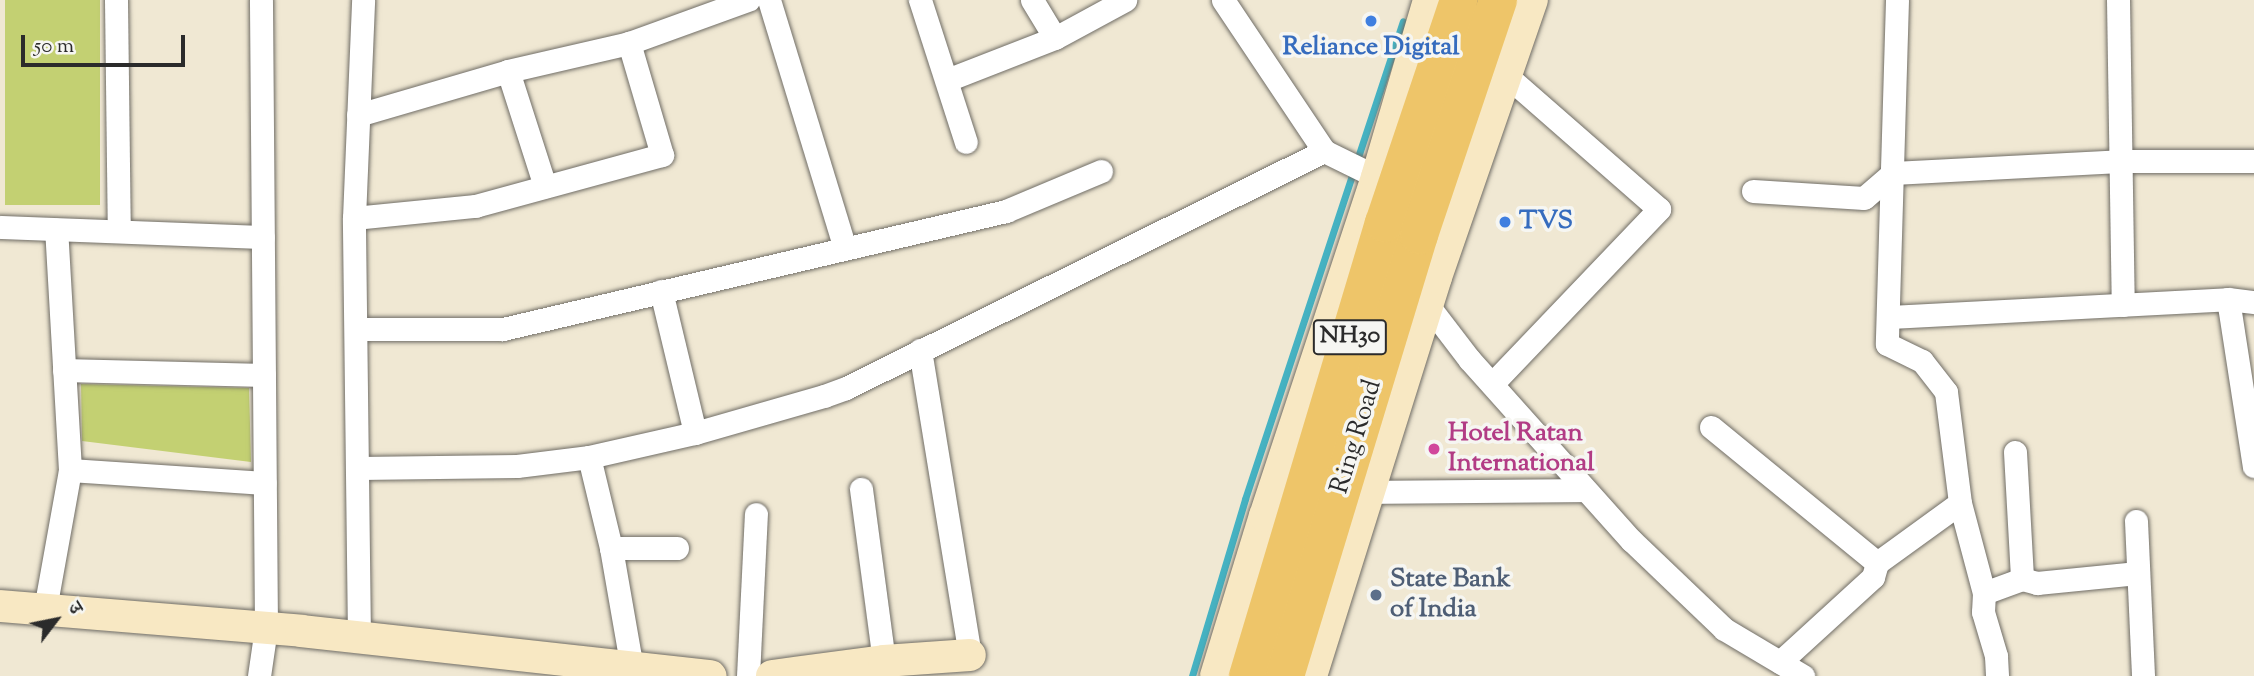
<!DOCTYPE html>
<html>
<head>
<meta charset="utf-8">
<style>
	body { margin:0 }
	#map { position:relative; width:2254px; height:676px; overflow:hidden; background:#f0e8d3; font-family:"Sorts Mill Goudy","Noto Serif Devanagari",serif }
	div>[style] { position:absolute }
	.green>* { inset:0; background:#c3d072; transform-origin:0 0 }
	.stream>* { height:7px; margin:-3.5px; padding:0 3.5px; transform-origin:3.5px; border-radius:3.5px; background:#45b2c2 }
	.roads { filter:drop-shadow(0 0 2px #706d66) drop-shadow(0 0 2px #706d66) }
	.street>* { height:23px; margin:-11.5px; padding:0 11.5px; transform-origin:11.5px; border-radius:11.5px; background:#fff }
	.secondary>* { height:32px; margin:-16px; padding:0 16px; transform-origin:16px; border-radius:16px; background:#f8e8c3 }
	.highway>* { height:38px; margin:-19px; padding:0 19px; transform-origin:19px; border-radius:19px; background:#eec569 }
	.dots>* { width:19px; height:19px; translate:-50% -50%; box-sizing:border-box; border:4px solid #f6f6f2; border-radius:50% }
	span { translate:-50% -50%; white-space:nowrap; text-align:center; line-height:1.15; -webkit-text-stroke:7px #f6f6f2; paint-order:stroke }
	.shield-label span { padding:2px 5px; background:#f6f6f2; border:2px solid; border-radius:5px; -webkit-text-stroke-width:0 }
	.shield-label { font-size:24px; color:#2b2b2b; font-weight:700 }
	.shop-label { font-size:26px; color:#366cbe; font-weight:700 }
	.left { translate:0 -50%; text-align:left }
	.hotel-label { font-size:26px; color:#b23c85; font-weight:700 }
	.street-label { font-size:26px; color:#2b2b2b }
	.service-label { font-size:26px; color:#4e5e75; font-weight:700 }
	.north { position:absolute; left:21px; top:585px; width:70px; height:70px; -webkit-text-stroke:5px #f6f6f2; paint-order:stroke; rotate:58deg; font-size:19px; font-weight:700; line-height:28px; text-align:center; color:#2b2b2b }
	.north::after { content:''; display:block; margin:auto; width:24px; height:32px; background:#2b2b2b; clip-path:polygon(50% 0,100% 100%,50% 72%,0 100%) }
	.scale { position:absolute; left:21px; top:35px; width:164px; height:32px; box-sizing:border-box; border:4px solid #2b2b2b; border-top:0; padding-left:9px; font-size:21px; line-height:24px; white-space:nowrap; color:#2b2b2b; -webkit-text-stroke:5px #f6f6f2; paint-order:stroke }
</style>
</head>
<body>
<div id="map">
	<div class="green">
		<i style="left:5px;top:0;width:95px;height:205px"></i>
		<i style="clip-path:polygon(81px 384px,249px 388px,251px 462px,82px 441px)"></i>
	</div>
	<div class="stream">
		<i style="left:1192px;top:676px;width:185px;rotate:-73.3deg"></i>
		<i style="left:1245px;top:499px;width:503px;rotate:-71.71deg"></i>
	</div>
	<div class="roads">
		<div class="street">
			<i style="left:116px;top:0;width:231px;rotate:89.3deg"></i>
			<i style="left:769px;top:0;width:259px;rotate:73deg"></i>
			<i style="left:920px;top:0;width:149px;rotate:72.1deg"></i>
			<i style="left:1032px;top:0;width:44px;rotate:58.8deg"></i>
			<i style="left:1223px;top:0;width:182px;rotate:56.2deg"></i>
			<i style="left:1324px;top:151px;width:59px;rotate:26.1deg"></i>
			<i style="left:1897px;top:0;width:344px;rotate:91.7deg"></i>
			<i style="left:1887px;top:344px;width:39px;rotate:26deg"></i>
			<i style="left:1922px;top:361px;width:39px;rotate:52deg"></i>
			<i style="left:1946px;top:392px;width:112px;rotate:82.8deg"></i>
			<i style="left:1960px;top:503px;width:93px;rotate:75.1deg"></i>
			<i style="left:1984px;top:593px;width:19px;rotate:93deg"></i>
			<i style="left:1983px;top:612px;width:46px;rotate:73.5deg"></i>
			<i style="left:1996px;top:656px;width:20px;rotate:87deg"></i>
			<i style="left:2118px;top:0;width:305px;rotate:89.1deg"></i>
			<i style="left:508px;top:71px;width:121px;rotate:72.2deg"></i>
			<i style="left:947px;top:80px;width:116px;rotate:-21.3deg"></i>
			<i style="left:1055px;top:38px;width:80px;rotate:-28.5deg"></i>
			<i style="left:358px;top:115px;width:156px;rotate:-16.3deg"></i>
			<i style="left:508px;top:71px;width:124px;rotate:-13deg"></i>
			<i style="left:629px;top:43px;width:127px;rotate:-19.9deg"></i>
			<i style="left:1753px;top:191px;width:111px;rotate:3.6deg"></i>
			<i style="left:1864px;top:198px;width:38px;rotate:-41deg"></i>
			<i style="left:1893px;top:173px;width:227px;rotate:-3deg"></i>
			<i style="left:2120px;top:161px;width:134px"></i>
			<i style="left:354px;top:218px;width:122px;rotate:-5.7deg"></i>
			<i style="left:475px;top:206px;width:194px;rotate:-15.3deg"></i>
			<i style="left:662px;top:155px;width:117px;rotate:-106.4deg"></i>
			<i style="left:0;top:227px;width:263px;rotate:2.2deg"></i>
			<i style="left:661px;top:291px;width:146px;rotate:76.5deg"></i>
			<i style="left:2228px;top:299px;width:169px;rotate:81.2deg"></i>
			<i style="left:1427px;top:304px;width:69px;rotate:52.6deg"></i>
			<i style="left:1469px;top:359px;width:244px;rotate:48.2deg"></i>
			<i style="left:1632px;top:541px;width:127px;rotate:43.7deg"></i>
			<i style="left:1724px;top:629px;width:92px;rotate:30.7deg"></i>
			<i style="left:1890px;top:317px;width:338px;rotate:-3deg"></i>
			<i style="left:2228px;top:299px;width:26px;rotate:7deg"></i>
			<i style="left:356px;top:329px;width:147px"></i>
			<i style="left:503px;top:329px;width:517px;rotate:-13.2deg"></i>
			<i style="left:1006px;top:211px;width:103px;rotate:-22.8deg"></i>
			<i style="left:920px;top:350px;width:309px;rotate:80.7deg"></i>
			<i style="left:64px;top:370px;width:200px;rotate:1.4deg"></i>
			<i style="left:1492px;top:384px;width:242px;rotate:-46.3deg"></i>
			<i style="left:1659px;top:209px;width:203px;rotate:-138.8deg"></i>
			<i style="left:1711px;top:427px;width:215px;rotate:39.3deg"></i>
			<i style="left:2015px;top:452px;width:127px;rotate:86.8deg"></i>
			<i style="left:589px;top:457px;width:94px;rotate:76.4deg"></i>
			<i style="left:611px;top:548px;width:122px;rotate:80.1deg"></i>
			<i style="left:359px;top:468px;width:158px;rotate:-0.7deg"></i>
			<i style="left:517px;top:466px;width:73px;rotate:-7.1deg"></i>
			<i style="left:589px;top:457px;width:109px;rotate:-12.8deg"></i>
			<i style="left:695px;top:433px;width:134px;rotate:-16deg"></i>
			<i style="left:824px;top:396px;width:23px;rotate:-20deg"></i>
			<i style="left:846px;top:388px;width:534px;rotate:-26.37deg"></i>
			<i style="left:70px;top:470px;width:195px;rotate:3.8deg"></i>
			<i style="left:861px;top:489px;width:174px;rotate:82.4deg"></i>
			<i style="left:1368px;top:492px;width:216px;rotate:-0.5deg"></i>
			<i style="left:2136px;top:521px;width:155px;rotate:87.4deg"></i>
			<i style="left:611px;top:548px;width:66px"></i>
			<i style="left:1984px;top:593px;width:40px;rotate:-20.2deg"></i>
			<i style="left:2022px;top:579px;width:16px;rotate:15deg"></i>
			<i style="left:2037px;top:583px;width:101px;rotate:-5.7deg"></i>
			<i style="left:45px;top:609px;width:141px;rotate:-79.8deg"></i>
			<i style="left:70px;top:470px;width:241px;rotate:-93.3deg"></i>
			<i style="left:359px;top:638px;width:420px;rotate:-90.7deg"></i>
			<i style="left:354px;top:218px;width:218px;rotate:-87.6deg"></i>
			<i style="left:1780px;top:662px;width:126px;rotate:-42.4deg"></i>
			<i style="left:1873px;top:577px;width:15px;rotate:-74deg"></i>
			<i style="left:1877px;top:563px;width:102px;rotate:-35.9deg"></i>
			<i style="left:259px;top:676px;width:49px;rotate:-81.7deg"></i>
			<i style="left:266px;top:628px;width:628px;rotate:-90.46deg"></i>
			<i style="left:748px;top:676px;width:162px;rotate:-87.2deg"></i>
		</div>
		<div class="secondary">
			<i style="left:0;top:606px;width:302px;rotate:4.7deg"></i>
			<i style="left:301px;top:631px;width:412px;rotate:6.3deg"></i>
			<i style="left:772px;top:676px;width:113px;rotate:-7.6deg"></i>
			<i style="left:884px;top:661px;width:86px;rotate:-4deg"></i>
			<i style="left:1216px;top:676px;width:167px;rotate:-73deg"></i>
			<i style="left:1265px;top:516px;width:357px;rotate:-71.7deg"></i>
			<i style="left:1377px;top:177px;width:184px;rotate:-73.6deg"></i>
			<i style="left:1311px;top:676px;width:418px;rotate:-72.6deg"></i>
			<i style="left:1436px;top:277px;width:293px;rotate:-70.9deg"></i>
		</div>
		<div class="highway">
			<i style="left:1248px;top:676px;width:473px;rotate:-73.3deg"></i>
			<i style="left:1384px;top:223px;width:235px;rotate:-71.4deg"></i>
			<i style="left:1285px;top:676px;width:461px;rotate:-73.1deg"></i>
			<i style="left:1419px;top:235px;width:248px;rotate:-71.4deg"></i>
		</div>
	</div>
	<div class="dots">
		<i style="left:1371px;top:21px;background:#3f7fe0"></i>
		<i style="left:1505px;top:222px;background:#3f7fe0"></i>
		<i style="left:1434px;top:449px;background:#d1479c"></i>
		<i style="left:1376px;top:595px;background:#5c6f8a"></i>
	</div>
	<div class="shield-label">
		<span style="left:1350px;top:337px">NH30</span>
	</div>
	<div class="shop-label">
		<span style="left:1371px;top:48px">Reliance Digital</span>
		<span class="left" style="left:1519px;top:222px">TVS</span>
	</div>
	<div class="hotel-label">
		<span class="left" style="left:1448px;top:449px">Hotel Ratan<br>International</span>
	</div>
	<div class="street-label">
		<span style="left:1357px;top:437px;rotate:-73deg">Ring Road</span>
	</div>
	<div class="service-label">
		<span class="left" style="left:1390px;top:595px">State Bank<br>of India</span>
	</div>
	<div class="north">उ</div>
	<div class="scale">50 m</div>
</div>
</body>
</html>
